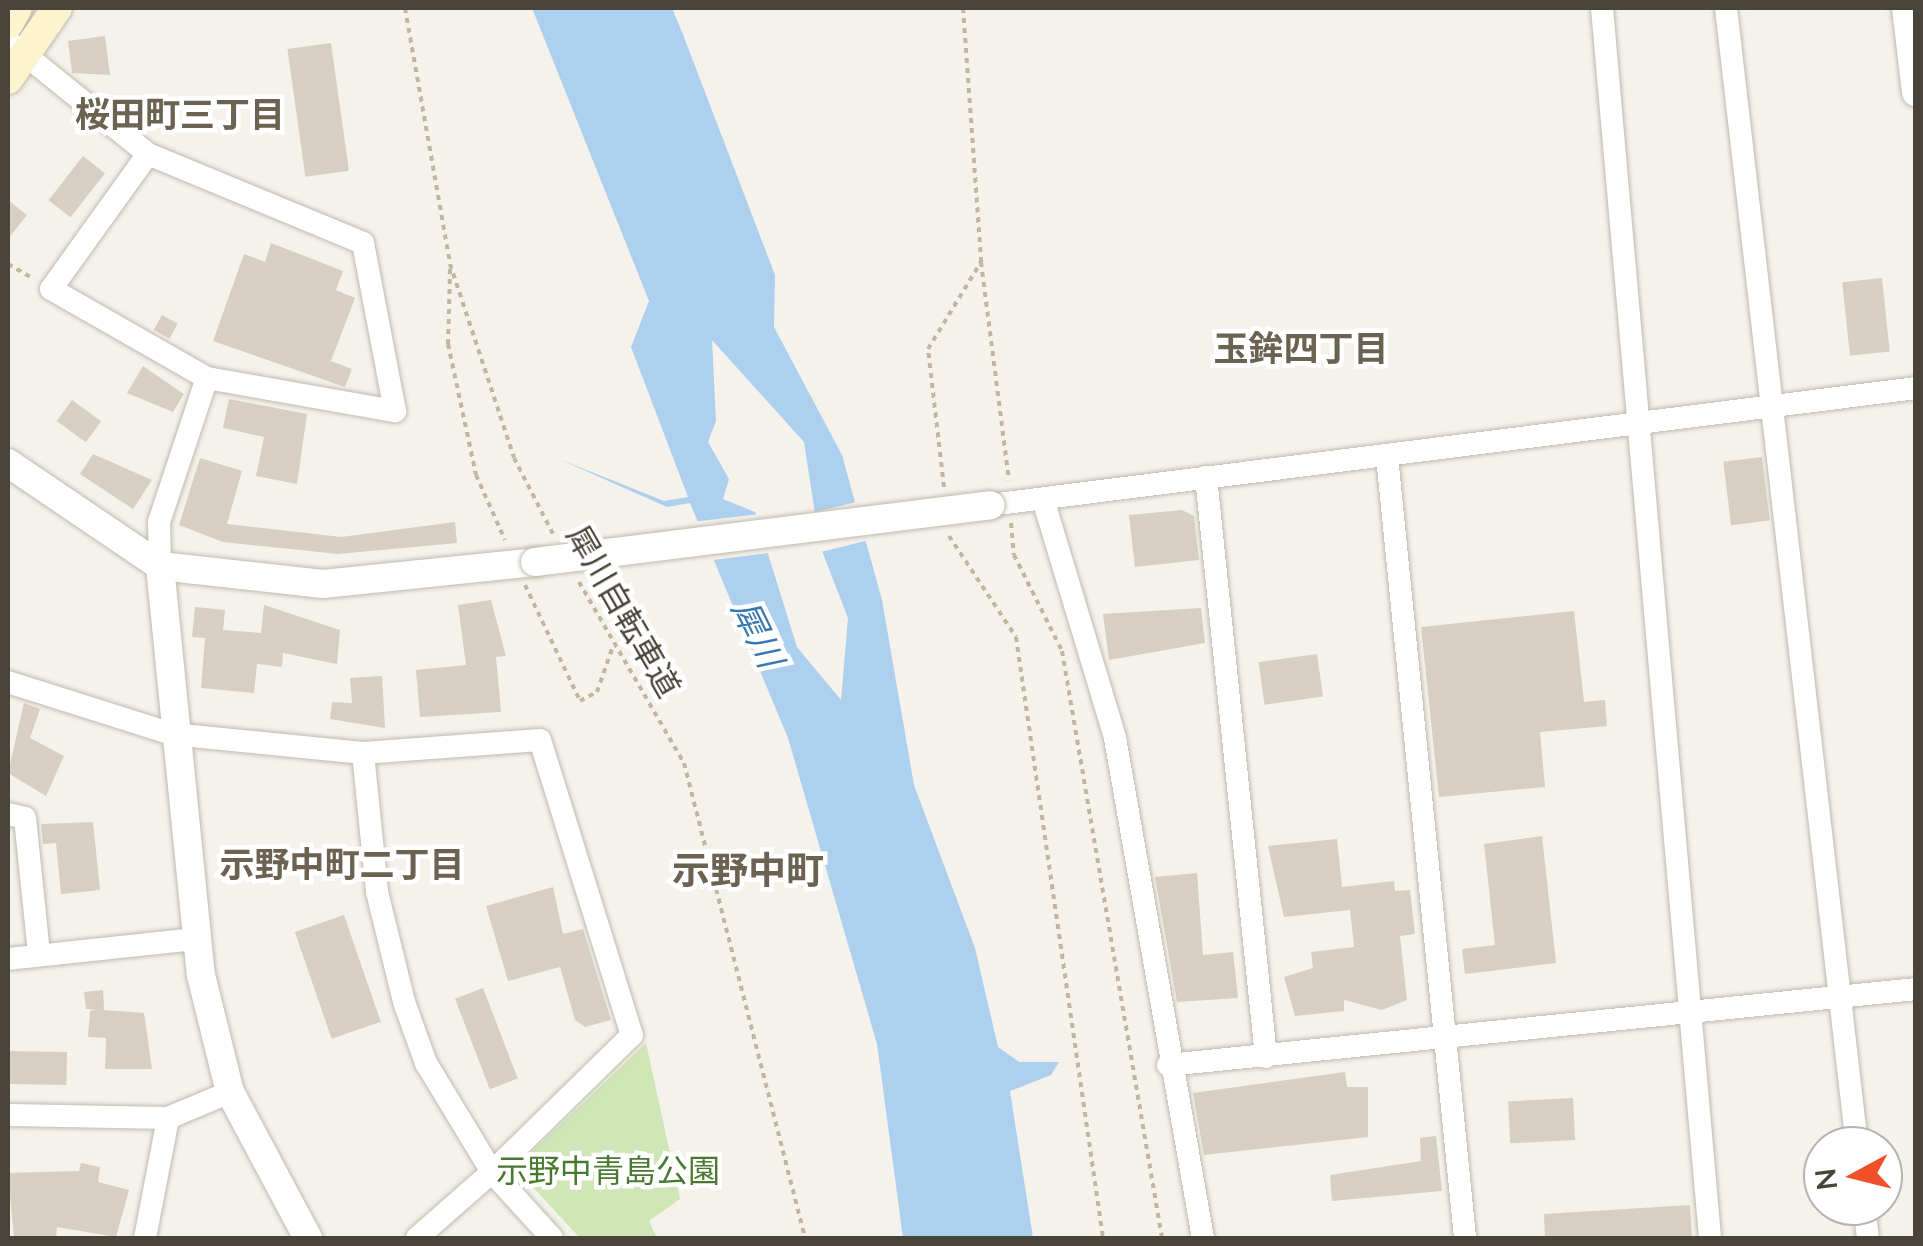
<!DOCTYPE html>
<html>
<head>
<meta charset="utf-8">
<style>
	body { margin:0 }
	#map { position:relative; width:1923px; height:1246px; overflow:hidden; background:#f5f2ec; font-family:Lato,"Noto Sans JP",sans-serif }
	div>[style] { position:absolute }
	.green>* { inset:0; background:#cfe6b7 }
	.water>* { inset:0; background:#acd0ed }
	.pier>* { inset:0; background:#f5f2ec; transform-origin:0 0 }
	.building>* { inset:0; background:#d6cfc2; transform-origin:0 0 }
	.path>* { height:4px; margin-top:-2px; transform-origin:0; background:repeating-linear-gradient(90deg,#c1b7a0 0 5px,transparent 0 10px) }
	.roads { filter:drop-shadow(0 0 2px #c0bbae) drop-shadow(0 0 2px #c0bbae) }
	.minor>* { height:22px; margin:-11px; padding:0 11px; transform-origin:11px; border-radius:11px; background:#fff }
	.tertiary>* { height:28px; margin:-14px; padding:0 14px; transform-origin:14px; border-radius:14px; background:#fff }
	.secondary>* { height:30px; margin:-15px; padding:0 15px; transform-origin:15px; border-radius:15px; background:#fcf3cf }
	.bridges { filter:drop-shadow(0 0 2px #c0bbae) drop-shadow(0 0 2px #c0bbae) }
	.tertiary-bridge>* { height:28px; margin:-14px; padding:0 14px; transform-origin:14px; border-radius:14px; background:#fff }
	span { translate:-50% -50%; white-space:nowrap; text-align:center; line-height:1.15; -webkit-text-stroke:9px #fff; paint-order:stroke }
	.street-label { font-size:32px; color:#494439 }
	.park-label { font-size:32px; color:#48792f }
	.neighbourhood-label { font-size:35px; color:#6b6251; font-weight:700 }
	.water-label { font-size:35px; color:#3778b0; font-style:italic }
	.quarter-label { font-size:38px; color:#6b6251; font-weight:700 }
	.frame { position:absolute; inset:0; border:10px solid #494439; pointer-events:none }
	.north { position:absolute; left:1803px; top:1126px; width:100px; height:100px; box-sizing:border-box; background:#fff; border:2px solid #b6b4b0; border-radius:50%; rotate:263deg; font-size:28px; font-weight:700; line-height:40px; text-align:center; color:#494439 }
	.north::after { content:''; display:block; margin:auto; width:35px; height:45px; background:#ee502a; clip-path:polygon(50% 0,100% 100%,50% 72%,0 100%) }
</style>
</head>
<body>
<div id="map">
	<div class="green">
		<i style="clip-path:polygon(646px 1043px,680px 1199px,649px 1221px,657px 1238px,580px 1238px,515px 1168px)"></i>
	</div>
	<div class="water">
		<i style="clip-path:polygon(evenodd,532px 8px,672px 8px,682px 32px,775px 275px,774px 327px,842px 455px,882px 600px,914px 785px,975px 948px,998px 1047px,1019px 1062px,1059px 1062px,1051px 1075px,1010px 1091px,1033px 1238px,903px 1238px,877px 1044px,788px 738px,690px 503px,667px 507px,559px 459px,664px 501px,688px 497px,631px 347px,649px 301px,532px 8px,712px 340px,804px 442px,820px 546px,848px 618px,841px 700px,797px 647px,755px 512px,723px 499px,729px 479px,708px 442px,716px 421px,712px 340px)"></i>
	</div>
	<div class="pier">
		<i style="left:860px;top:501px;width:40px;height:53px;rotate:76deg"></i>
		<i style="clip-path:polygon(761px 514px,775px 552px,706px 561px,691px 522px)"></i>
	</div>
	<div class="building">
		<i style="clip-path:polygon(105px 36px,110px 75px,72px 73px,68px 41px)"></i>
		<i style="left:331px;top:43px;width:129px;height:44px;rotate:82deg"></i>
		<i style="left:83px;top:156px;width:28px;height:56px;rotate:38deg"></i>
		<i style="clip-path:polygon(8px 200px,27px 215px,8px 239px)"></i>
		<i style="clip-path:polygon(271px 243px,343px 271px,336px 290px,355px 298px,331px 361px,352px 369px,345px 387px,213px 341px,244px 254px,265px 262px)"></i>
		<i style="left:1882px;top:278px;width:74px;height:40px;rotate:84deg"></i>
		<i style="left:162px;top:315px;width:18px;height:17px;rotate:29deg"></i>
		<i style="clip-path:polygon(143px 366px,184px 394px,173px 412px,127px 393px)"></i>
		<i style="clip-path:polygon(229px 399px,307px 414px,297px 484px,256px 476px,264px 437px,223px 428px)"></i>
		<i style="left:72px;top:400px;width:36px;height:26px;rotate:36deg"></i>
		<i style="clip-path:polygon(93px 454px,152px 480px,133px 509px,80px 474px)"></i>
		<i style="left:1762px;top:457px;width:64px;height:39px;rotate:83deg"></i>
		<i style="clip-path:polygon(200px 458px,242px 471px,227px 524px,341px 537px,455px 522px,457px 543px,338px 554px,223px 542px,179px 525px)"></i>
		<i style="clip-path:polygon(1182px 510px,1194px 516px,1199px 560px,1135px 567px,1129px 515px)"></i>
		<i style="clip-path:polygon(491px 600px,506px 656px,496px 657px,501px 712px,420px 717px,416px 670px,466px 665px,458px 605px)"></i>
		<i style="clip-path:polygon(264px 605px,340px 630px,337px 664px,283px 653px,282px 667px,257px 664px,254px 693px,201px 688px,205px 638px,192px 637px,195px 607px,225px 610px,223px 630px,261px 633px)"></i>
		<i style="clip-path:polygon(1201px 608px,1205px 643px,1109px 660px,1103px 614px)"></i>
		<i style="clip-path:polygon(1574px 611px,1584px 702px,1605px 700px,1607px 726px,1540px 732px,1545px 787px,1439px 797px,1421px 627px)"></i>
		<i style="left:1317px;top:654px;width:43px;height:59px;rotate:82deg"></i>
		<i style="clip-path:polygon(382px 676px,385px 728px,330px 719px,332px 702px,352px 703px,350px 678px)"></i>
		<i style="clip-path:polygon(24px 703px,40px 709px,30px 738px,64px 756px,46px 796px,8px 773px)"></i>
		<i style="clip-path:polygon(93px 822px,100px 890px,61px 894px,56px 843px,43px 844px,41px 824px)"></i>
		<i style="clip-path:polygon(1542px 836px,1556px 963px,1465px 974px,1462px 949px,1495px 945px,1484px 844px)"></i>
		<i style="clip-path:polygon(1337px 839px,1342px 887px,1394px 881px,1395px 891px,1410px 890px,1415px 934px,1400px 936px,1407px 1000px,1382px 1010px,1344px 1000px,1344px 1011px,1295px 1016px,1284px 977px,1313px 968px,1311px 952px,1354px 947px,1350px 910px,1284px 917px,1268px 846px)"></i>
		<i style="clip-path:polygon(1197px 873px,1203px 955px,1233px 952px,1238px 998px,1177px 1002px,1155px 877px)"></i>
		<i style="clip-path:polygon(553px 887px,563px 934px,583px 929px,611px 1020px,585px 1027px,575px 1020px,560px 967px,508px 981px,486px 906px)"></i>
		<i style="left:344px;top:915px;width:113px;height:52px;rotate:71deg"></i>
		<i style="left:483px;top:988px;width:97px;height:30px;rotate:69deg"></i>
		<i style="clip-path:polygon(103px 990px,104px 1010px,144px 1013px,152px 1069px,105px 1069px,106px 1038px,88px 1037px,90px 1011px,97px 1010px,86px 1009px,84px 992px)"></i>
		<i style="left:8px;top:1051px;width:59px;height:33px;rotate:1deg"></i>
		<i style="clip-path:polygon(1345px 1072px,1347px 1087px,1368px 1087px,1368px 1137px,1204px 1155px,1193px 1093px)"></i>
		<i style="left:1573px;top:1098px;width:42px;height:65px;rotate:87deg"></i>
		<i style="clip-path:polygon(1436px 1136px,1442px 1191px,1332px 1201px,1330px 1175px,1421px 1161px,1420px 1138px)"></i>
		<i style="clip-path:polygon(81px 1163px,100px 1167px,98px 1182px,129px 1190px,116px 1237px,57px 1227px,56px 1238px,14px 1238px,8px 1173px,79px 1171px)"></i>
		<i style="clip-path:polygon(1690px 1205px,1692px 1238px,1545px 1238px,1544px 1214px)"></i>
	</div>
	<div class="path">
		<i style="left:405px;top:8px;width:260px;rotate:80deg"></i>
		<i style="left:450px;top:264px;width:204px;rotate:71.7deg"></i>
		<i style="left:514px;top:458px;width:85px;rotate:62.8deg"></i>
		<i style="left:963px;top:8px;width:255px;rotate:85.9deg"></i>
		<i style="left:981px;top:262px;width:220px;rotate:82.7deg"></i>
		<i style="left:8px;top:264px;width:30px;rotate:30deg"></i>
		<i style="left:450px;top:269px;width:75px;rotate:91.5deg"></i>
		<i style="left:448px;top:344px;width:134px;rotate:77.9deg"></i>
		<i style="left:476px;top:475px;width:71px;rotate:66deg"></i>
		<i style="left:944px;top:487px;width:139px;rotate:-96.6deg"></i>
		<i style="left:928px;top:349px;width:102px;rotate:-58.7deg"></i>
		<i style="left:1011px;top:523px;width:32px;rotate:85deg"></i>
		<i style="left:1014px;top:555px;width:107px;rotate:63.4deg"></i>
		<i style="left:1062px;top:651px;width:595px;rotate:80.33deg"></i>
		<i style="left:949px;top:536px;width:121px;rotate:56.4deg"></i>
		<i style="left:1016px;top:637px;width:607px;rotate:81.76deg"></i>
		<i style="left:579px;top:582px;width:209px;rotate:59.9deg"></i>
		<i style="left:684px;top:763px;width:490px;rotate:75.7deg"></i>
		<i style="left:525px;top:585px;width:128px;rotate:64.6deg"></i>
		<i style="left:580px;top:701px;width:19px;rotate:-28deg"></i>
		<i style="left:597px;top:692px;width:49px;rotate:-70.8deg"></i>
	</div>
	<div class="roads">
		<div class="minor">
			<i style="left:1602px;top:8px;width:1235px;rotate:84.98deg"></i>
			<i style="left:1726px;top:8px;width:1146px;rotate:83.43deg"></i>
			<i style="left:8px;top:41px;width:180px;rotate:38.9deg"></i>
			<i style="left:1387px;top:456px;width:786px;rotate:84.3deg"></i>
			<i style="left:1206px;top:477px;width:583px;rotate:84.09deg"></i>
			<i style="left:1043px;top:499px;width:250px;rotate:73.2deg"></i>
			<i style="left:1115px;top:738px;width:508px;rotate:80.02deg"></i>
			<i style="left:990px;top:505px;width:933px;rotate:-7.2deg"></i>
			<i style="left:160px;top:566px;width:44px;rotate:-91.3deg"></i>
			<i style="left:159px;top:522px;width:152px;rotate:-71.6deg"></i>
			<i style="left:207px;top:378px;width:191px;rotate:10deg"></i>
			<i style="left:395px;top:411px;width:171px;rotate:-100.8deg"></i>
			<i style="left:363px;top:243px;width:233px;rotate:-157.5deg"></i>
			<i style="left:148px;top:154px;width:166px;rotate:125.7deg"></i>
			<i style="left:51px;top:289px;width:180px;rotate:29.7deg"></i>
			<i style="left:8px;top:682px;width:172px;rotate:17.6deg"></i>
			<i style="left:172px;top:734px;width:192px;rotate:5.7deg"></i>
			<i style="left:363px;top:753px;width:177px;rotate:-4.2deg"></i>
			<i style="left:540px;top:740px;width:309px;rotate:72.7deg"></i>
			<i style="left:632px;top:1035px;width:196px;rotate:135.6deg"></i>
			<i style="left:492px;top:1172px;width:89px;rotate:47.7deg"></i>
			<i style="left:363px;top:753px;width:140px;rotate:84.2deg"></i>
			<i style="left:377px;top:892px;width:113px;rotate:76.2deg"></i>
			<i style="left:404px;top:1002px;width:65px;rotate:70.2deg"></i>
			<i style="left:426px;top:1063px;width:127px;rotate:58.8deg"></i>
			<i style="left:492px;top:1172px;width:100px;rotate:138.7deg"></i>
			<i style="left:8px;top:814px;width:17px;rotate:13deg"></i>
			<i style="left:25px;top:818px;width:136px;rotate:84.1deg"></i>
			<i style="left:8px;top:959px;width:189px;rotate:-6.1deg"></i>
			<i style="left:1168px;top:1065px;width:752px;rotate:-5.8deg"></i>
			<i style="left:8px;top:1115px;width:160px;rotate:1.1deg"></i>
			<i style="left:1864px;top:1206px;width:32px;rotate:83deg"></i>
			<i style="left:145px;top:1238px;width:122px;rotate:-79.1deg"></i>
			<i style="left:168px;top:1118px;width:67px;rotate:-22.8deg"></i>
		</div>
		<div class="tertiary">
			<i style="left:1906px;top:8px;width:85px;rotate:83.2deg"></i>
			<i style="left:8px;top:463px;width:184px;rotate:34.1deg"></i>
			<i style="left:160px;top:566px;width:164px;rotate:6.3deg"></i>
			<i style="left:323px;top:584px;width:213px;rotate:-5.9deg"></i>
			<i style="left:160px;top:566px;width:411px;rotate:84.3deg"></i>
			<i style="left:201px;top:975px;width:121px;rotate:76.1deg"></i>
			<i style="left:230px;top:1092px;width:166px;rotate:61.9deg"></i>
		</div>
		<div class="secondary">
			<i style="left:8px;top:24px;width:18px;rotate:-61deg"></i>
			<i style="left:8px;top:79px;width:86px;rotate:-55.4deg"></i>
		</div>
	</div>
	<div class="bridges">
		<div class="tertiary-bridge">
			<i style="left:535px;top:562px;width:459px;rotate:-7.1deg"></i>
		</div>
	</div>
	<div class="street-label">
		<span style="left:624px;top:611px;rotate:60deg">犀川自転車道</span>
	</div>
	<div class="park-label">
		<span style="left:608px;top:1170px">示野中青島公園</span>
	</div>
	<div class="neighbourhood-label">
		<span style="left:180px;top:113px">桜田町三丁目</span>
		<span style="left:1301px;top:347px">玉鉾四丁目</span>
		<span style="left:342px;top:863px">示野中町二丁目</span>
	</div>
	<div class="water-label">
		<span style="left:759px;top:633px;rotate:64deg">犀川</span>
	</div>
	<div class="quarter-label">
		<span style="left:748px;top:870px">示野中町</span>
	</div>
	<div class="frame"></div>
	<div class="north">N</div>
</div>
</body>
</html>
